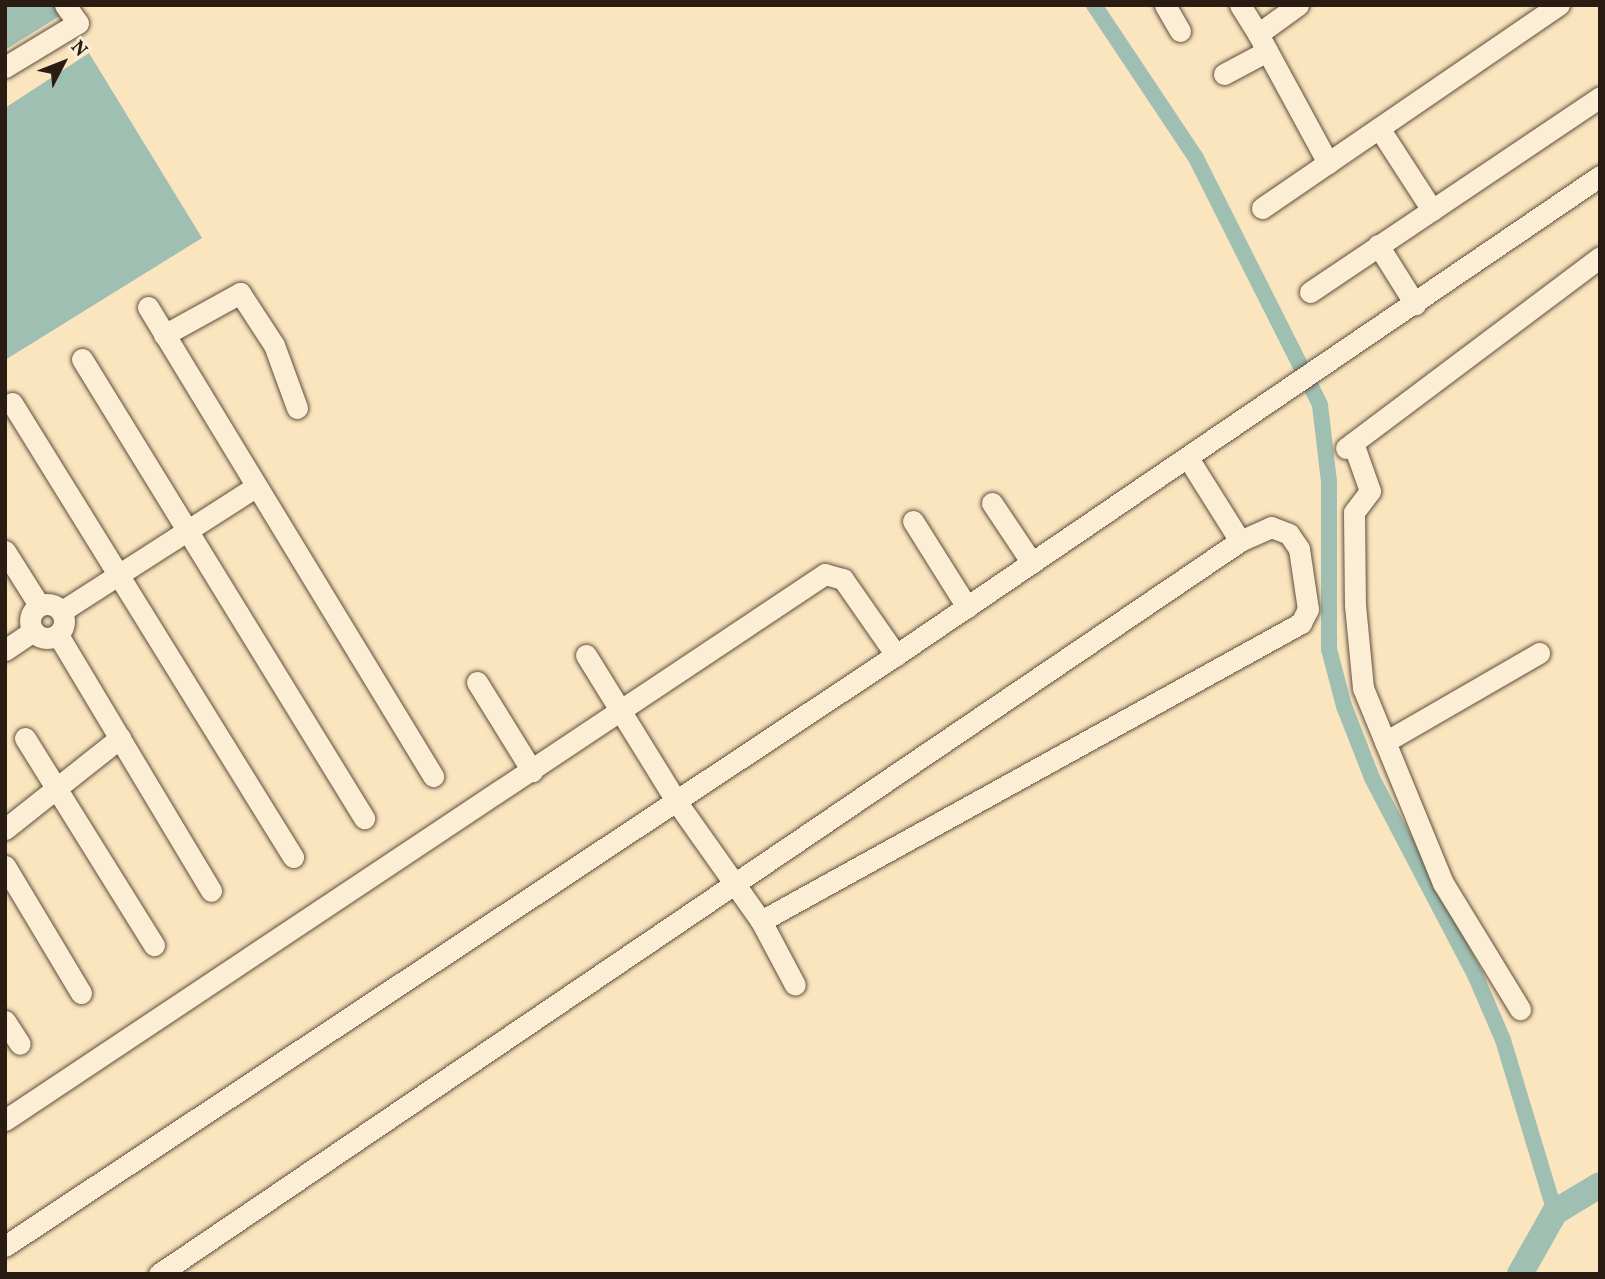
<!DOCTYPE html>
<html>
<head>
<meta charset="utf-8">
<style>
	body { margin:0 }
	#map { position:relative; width:1605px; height:1279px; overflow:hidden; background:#fbe5be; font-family:Vollkorn,serif }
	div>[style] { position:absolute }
	.water>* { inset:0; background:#9fbfb3 }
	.canal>* { height:16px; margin:-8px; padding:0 8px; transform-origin:8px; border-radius:8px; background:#9fbfb3 }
	.river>* { height:26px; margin:-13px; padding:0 13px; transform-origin:13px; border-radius:13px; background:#9fbfb3 }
	.roads { filter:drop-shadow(0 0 2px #5f4e3e) drop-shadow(0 0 2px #5f4e3e) }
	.minor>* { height:21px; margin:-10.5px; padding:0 10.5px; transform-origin:10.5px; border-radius:10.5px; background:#fceed5 }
	.minor>.ring { margin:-10.5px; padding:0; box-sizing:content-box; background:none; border:21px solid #fceed5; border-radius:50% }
	span { translate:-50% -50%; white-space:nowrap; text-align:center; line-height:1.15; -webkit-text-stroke:5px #fceed5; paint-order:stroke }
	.frame { position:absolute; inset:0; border:7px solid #2b1c13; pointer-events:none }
	.north { position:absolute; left:28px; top:28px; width:70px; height:70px; -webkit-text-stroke:5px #fceed5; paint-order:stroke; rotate:48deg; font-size:19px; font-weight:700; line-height:28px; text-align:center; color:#2b1c13 }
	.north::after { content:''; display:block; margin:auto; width:24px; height:32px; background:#2b1c13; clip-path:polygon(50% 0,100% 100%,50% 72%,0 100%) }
</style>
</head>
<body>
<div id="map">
	<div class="water">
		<i style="clip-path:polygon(5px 5px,61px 5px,66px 12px,5px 50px)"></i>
		<i style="clip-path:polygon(89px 53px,202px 238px,5px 360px,5px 108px)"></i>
	</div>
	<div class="canal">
		<i style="left:1094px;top:5px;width:184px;rotate:56.3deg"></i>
		<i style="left:1196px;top:158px;width:276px;rotate:63.3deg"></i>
		<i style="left:1320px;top:405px;width:78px;rotate:83.3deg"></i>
		<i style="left:1329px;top:482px;width:167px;rotate:90deg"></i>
		<i style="left:1329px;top:649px;width:59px;rotate:75.3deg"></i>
		<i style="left:1344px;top:706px;width:77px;rotate:68.7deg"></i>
		<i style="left:1372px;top:778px;width:225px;rotate:62.4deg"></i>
		<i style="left:1476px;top:977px;width:69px;rotate:66.8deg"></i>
		<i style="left:1503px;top:1040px;width:180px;rotate:73.2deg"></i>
	</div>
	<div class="river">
		<i style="left:1520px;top:1274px;width:71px;rotate:-60.6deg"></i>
		<i style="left:1555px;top:1212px;width:52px;rotate:-31deg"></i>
	</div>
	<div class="roads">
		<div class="minor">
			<i style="left:1165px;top:5px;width:30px;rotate:60deg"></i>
			<i style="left:1240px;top:5px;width:34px;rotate:58deg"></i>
			<i style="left:1298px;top:5px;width:49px;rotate:144.1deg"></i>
			<i style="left:1258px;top:34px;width:147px;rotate:61.5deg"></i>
			<i style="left:5px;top:67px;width:85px;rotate:-31.1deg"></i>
			<i style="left:78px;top:23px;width:22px;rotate:-126deg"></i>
			<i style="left:1224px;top:74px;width:49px;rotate:-28.1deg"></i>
			<i style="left:1379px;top:128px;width:98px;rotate:57.1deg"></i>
			<i style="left:1262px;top:208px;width:360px;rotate:-34.4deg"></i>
			<i style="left:1378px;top:245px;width:70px;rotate:57.9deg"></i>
			<i style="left:1310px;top:292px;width:349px;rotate:-33.9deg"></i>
			<i style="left:148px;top:307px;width:549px;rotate:58.71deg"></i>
			<i style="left:164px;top:335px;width:87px;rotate:-28.9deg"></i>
			<i style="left:240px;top:293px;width:62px;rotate:56.8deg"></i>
			<i style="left:274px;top:345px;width:67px;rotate:69.9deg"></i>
			<i style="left:82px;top:359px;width:539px;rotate:58.43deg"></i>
			<i style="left:12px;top:403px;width:534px;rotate:58.24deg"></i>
			<i style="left:1353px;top:443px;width:51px;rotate:70.5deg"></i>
			<i style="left:1370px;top:491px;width:26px;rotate:127deg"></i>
			<i style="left:1354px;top:512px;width:93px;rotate:89.4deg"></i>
			<i style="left:1355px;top:605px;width:83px;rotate:84.5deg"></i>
			<i style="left:1363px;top:688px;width:211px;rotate:67.7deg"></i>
			<i style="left:1443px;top:883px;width:148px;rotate:58.6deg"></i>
			<i style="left:1346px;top:448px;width:318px;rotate:-36.9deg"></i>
			<i style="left:1188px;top:458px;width:98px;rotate:57.9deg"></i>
			<i style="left:992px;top:503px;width:72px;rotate:56.3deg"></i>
			<i style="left:913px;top:521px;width:102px;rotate:57.9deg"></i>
			<i style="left:5px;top:551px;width:64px;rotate:57.8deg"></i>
			<i class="ring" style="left:30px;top:604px;width:13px;height:13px"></i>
			<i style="left:62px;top:611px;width:229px;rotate:-32.7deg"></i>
			<i style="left:58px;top:635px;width:298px;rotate:59.1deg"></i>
			<i style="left:5px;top:650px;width:34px;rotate:-34deg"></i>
			<i style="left:586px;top:655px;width:172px;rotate:58.3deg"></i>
			<i style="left:676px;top:801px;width:147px;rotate:54.7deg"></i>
			<i style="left:761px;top:921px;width:72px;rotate:62deg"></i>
			<i style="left:477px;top:682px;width:105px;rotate:58.3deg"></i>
			<i style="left:25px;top:738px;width:244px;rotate:58.1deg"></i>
			<i style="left:1385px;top:742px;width:178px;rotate:-30deg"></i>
			<i style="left:5px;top:829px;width:147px;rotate:-38.4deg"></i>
			<i style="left:5px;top:866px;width:148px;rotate:59.1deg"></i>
			<i style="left:5px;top:1021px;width:27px;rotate:57deg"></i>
			<i style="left:5px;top:1120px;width:985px;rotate:-33.66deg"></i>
			<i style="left:825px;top:574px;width:19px;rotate:16deg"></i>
			<i style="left:843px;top:579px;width:93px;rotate:55.1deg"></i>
			<i style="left:5px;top:1246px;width:1069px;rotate:-33.56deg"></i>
			<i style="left:896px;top:655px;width:852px;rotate:-34.23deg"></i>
			<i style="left:159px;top:1274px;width:1306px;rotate:-34.14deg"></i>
			<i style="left:1240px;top:541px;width:34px;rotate:-24deg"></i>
			<i style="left:1271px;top:527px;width:19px;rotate:21deg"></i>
			<i style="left:1289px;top:534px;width:18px;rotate:56deg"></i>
			<i style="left:1299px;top:549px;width:61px;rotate:81.5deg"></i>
			<i style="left:1308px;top:609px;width:16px;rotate:117deg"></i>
			<i style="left:1301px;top:623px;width:617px;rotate:151.11deg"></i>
		</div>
	</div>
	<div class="frame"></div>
	<div class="north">N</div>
</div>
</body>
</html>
